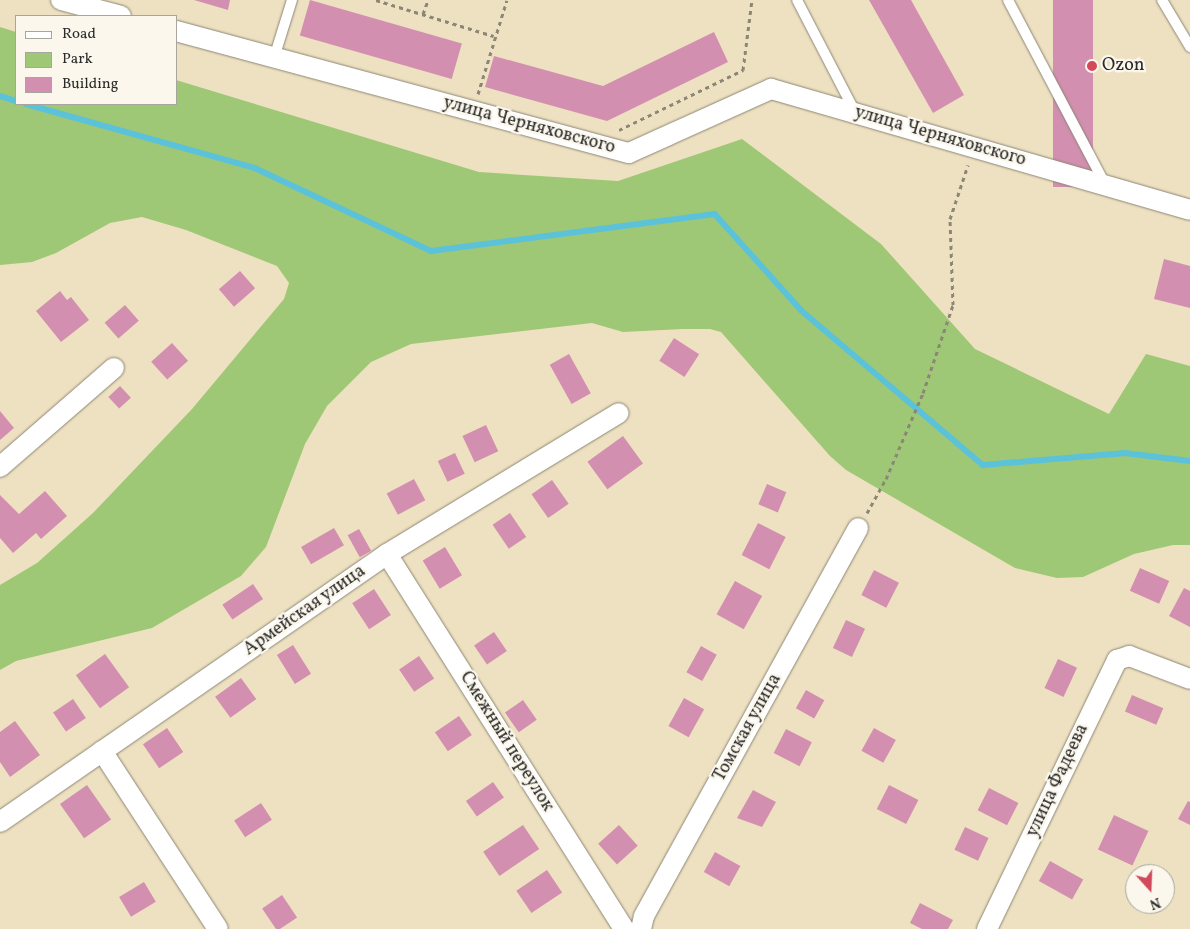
<!DOCTYPE html>
<html>
<head>
<meta charset="utf-8">
<style>
	body { margin:0 }
	#map { position:relative; width:1190px; height:929px; overflow:hidden; background:#eee1c1; font-family:Vollkorn,serif }
	div>[style] { position:absolute }
	.green>* { inset:0; background:#9ec875 }
	.stream>* { height:5.5px; margin:-2.75px; padding:0 2.75px; transform-origin:2.75px; border-radius:2.75px; background:#5cc2da }
	.building>* { inset:0; background:#d38faf; transform-origin:0 0 }
	.path>* { height:3px; margin-top:-1.5px; transform-origin:0; background:repeating-linear-gradient(90deg,#8c8676 0 4px,transparent 0 8px) }
	.roads { filter:drop-shadow(0 0 1px #8c8676) drop-shadow(0 0 1px #8c8676) }
	.lane>* { height:10px; margin:-5px; padding:0 5px; transform-origin:5px; border-radius:5px; background:#fff }
	.street>* { height:20px; margin:-10px; padding:0 10px; transform-origin:10px; border-radius:10px; background:#fff }
	.dots>* { width:14px; height:14px; translate:-50% -50%; box-sizing:border-box; border:2px solid #fbf7ec; border-radius:50% }
	span { translate:-50% -50%; white-space:nowrap; text-align:center; line-height:1.15; -webkit-text-stroke:4.5px #fbf7ec; paint-order:stroke }
	.poi-label { font-size:18px; color:#2b2b2b }
	.left { translate:0 -50%; text-align:left }
	.street-label { font-size:18px; color:#2b2b2b }
	.legend { position:absolute; left:15px; top:15px; width:162px; height:90px; box-sizing:border-box; background:#fbf7ec; border:1px solid #a8a59f; margin:0; padding:6px 9px; list-style:none; font-size:15px; color:#2b2b2b }
	.legend li { display:flex; align-items:center; gap:10px; height:25px }
	.legend b { width:25px; border:1px solid #a8a59f }
	.north { position:absolute; left:1125px; top:864px; width:50px; height:50px; box-sizing:border-box; background:#fbf7ec; border:1px solid #a8a59f; border-radius:50%; rotate:160deg; font-size:14px; font-weight:700; line-height:20px; text-align:center; color:#2b2b2b }
	.north::after { content:''; display:block; margin:auto; width:18px; height:22px; background:#d1495b; clip-path:polygon(50% 0,100% 100%,50% 72%,0 100%) }
</style>
</head>
<body>
<div id="map">
	<div class="green">
		<i style="clip-path:polygon(0 27px,16px 32px,16px 104px,176px 104px,176px 80px,479px 172px,618px 181px,742px 139px,881px 244px,975px 349px,1109px 414px,1146px 354px,1190px 366px,1190px 545px,1173px 545px,1134px 554px,1083px 577px,1057px 578px,1015px 568px,846px 470px,830px 456px,721px 332px,710px 329px,683px 329px,623px 332px,592px 323px,411px 344px,371px 362px,327px 406px,305px 444px,266px 547px,241px 576px,152px 628px,16px 661px,0 670px,0 585px,37px 563px,93px 513px,192px 409px,284px 299px,289px 283px,277px 266px,186px 230px,142px 217px,110px 223px,56px 253px,32px 262px,0 265px)"></i>
	</div>
	<div class="stream">
		<i style="left:0;top:96px;width:17px;rotate:17deg"></i>
		<i style="left:26px;top:104px;width:238px;rotate:15.6deg"></i>
		<i style="left:255px;top:168px;width:195px;rotate:25.2deg"></i>
		<i style="left:431px;top:251px;width:286px;rotate:-7.4deg"></i>
		<i style="left:715px;top:214px;width:129px;rotate:48.1deg"></i>
		<i style="left:801px;top:310px;width:239px;rotate:40.4deg"></i>
		<i style="left:983px;top:465px;width:143px;rotate:-4.8deg"></i>
		<i style="left:1125px;top:453px;width:65px;rotate:7deg"></i>
	</div>
	<div class="building">
		<i style="clip-path:polygon(194px 0,230px 0,228px 10px)"></i>
		<i style="left:310px;top:0;width:158px;height:37px;rotate:16deg"></i>
		<i style="clip-path:polygon(869px 0,911px 0,964px 95px,933px 113px)"></i>
		<i style="left:1053px;top:0;width:40px;height:187px"></i>
		<i style="clip-path:polygon(714px 32px,728px 62px,607px 121px,485px 87px,494px 56px,603px 86px)"></i>
		<i style="clip-path:polygon(1164px 259px,1190px 266px,1190px 308px,1154px 299px)"></i>
		<i style="left:240px;top:271px;width:23px;height:28px;rotate:49deg"></i>
		<i style="clip-path:polygon(60px 291px,67px 300px,71px 297px,89px 320px,61px 342px,36px 311px)"></i>
		<i style="left:125px;top:305px;width:21px;height:27px;rotate:49deg"></i>
		<i style="left:674px;top:338px;width:30px;height:27px;rotate:33deg"></i>
		<i style="left:172px;top:343px;width:24px;height:28px;rotate:48deg"></i>
		<i style="left:569px;top:354px;width:45px;height:22px;rotate:61deg"></i>
		<i style="left:120px;top:386px;width:16px;height:16px;rotate:47deg"></i>
		<i style="clip-path:polygon(0 411px,14px 428px,0 440px)"></i>
		<i style="left:486px;top:425px;width:29px;height:26px;rotate:65deg"></i>
		<i style="left:623px;top:436px;width:34px;height:44px;rotate:54deg"></i>
		<i style="left:455px;top:453px;width:23px;height:19px;rotate:65deg"></i>
		<i style="left:414px;top:479px;width:24px;height:31px;rotate:62deg"></i>
		<i style="left:552px;top:480px;width:29px;height:25px;rotate:55deg"></i>
		<i style="left:767px;top:484px;width:21px;height:22px;rotate:23deg"></i>
		<i style="clip-path:polygon(45px 491px,67px 516px,41px 539px,36px 533px,13px 553px,0 538px,0 495px,19px 514px)"></i>
		<i style="left:510px;top:513px;width:29px;height:21px;rotate:56deg"></i>
		<i style="left:758px;top:523px;width:31px;height:36px;rotate:27deg"></i>
		<i style="left:334px;top:528px;width:20px;height:38px;rotate:60deg"></i>
		<i style="left:359px;top:529px;width:25px;height:13px;rotate:61deg"></i>
		<i style="left:445px;top:547px;width:33px;height:26px;rotate:59deg"></i>
		<i style="left:1140px;top:568px;width:32px;height:25px;rotate:24deg"></i>
		<i style="left:874px;top:570px;width:28px;height:28px;rotate:27deg"></i>
		<i style="left:735px;top:581px;width:31px;height:38px;rotate:29deg"></i>
		<i style="left:253px;top:584px;width:18px;height:37px;rotate:56deg"></i>
		<i style="clip-path:polygon(1184px 588px,1190px 591px,1190px 627px,1169px 616px)"></i>
		<i style="left:374px;top:589px;width:31px;height:26px;rotate:57deg"></i>
		<i style="left:846px;top:620px;width:21px;height:31px;rotate:25deg"></i>
		<i style="left:494px;top:632px;width:23px;height:24px;rotate:56deg"></i>
		<i style="left:293px;top:645px;width:34px;height:19px;rotate:58deg"></i>
		<i style="left:701px;top:646px;width:18px;height:30px;rotate:29deg"></i>
		<i style="left:105px;top:654px;width:41px;height:36px;rotate:54deg"></i>
		<i style="left:419px;top:656px;width:27px;height:24px;rotate:56deg"></i>
		<i style="left:1058px;top:659px;width:21px;height:32px;rotate:25deg"></i>
		<i style="left:241px;top:678px;width:26px;height:32px;rotate:54deg"></i>
		<i style="left:806px;top:690px;width:21px;height:21px;rotate:29deg"></i>
		<i style="left:1132px;top:695px;width:34px;height:18px;rotate:23deg"></i>
		<i style="left:684px;top:698px;width:23px;height:32px;rotate:29deg"></i>
		<i style="left:73px;top:699px;width:23px;height:24px;rotate:56deg"></i>
		<i style="left:523px;top:700px;width:24px;height:22px;rotate:55deg"></i>
		<i style="left:459px;top:716px;width:23px;height:29px;rotate:56deg"></i>
		<i style="clip-path:polygon(15px 721px,40px 755px,10px 777px,0 762px,0 732px)"></i>
		<i style="left:167px;top:728px;width:29px;height:29px;rotate:56deg"></i>
		<i style="left:874px;top:728px;width:25px;height:26px;rotate:29deg"></i>
		<i style="left:786px;top:729px;width:29px;height:27px;rotate:27deg"></i>
		<i style="left:493px;top:782px;width:19px;height:33px;rotate:55deg"></i>
		<i style="left:87px;top:785px;width:42px;height:33px;rotate:55deg"></i>
		<i style="left:889px;top:785px;width:33px;height:27px;rotate:27deg"></i>
		<i style="left:989px;top:788px;width:33px;height:25px;rotate:27deg"></i>
		<i style="clip-path:polygon(753px 790px,776px 802px,762px 827px,737px 818px)"></i>
		<i style="clip-path:polygon(1188px 801px,1190px 802px,1190px 825px,1178px 819px)"></i>
		<i style="left:261px;top:803px;width:20px;height:32px;rotate:57deg"></i>
		<i style="left:1114px;top:815px;width:38px;height:38px;rotate:25deg"></i>
		<i style="left:523px;top:825px;width:29px;height:48px;rotate:56deg"></i>
		<i style="left:619px;top:825px;width:28px;height:28px;rotate:48deg"></i>
		<i style="left:965px;top:827px;width:26px;height:25px;rotate:25deg"></i>
		<i style="left:715px;top:852px;width:29px;height:23px;rotate:29deg"></i>
		<i style="left:1050px;top:861px;width:38px;height:23px;rotate:29deg"></i>
		<i style="left:547px;top:870px;width:27px;height:37px;rotate:56deg"></i>
		<i style="left:144px;top:882px;width:23px;height:29px;rotate:59deg"></i>
		<i style="left:282px;top:895px;width:27px;height:24px;rotate:56deg"></i>
		<i style="clip-path:polygon(920px 903px,953px 920px,948px 929px,922px 929px,910px 923px)"></i>
	</div>
	<div class="path">
		<i style="left:376px;top:0;width:123px;rotate:17deg"></i>
		<i style="left:423px;top:14px;width:15px;rotate:-70deg"></i>
		<i style="left:478px;top:94px;width:98px;rotate:-72.9deg"></i>
		<i style="left:619px;top:130px;width:138px;rotate:-25.8deg"></i>
		<i style="left:743px;top:70px;width:71px;rotate:-82.7deg"></i>
		<i style="left:867px;top:513px;width:39px;rotate:-61deg"></i>
		<i style="left:886px;top:479px;width:94px;rotate:-66.7deg"></i>
		<i style="left:923px;top:393px;width:93px;rotate:-71.2deg"></i>
		<i style="left:953px;top:305px;width:86px;rotate:-92deg"></i>
		<i style="left:950px;top:219px;width:57px;rotate:-71.6deg"></i>
	</div>
	<div class="roads">
		<div class="lane">
			<i style="left:797px;top:0;width:126px;rotate:62.6deg"></i>
			<i style="left:1008px;top:0;width:208px;rotate:62.2deg"></i>
			<i style="left:1162px;top:0;width:55px;rotate:59.2deg"></i>
			<i style="left:274px;top:58px;width:61px;rotate:-72.8deg"></i>
		</div>
		<div class="street">
			<i style="left:61px;top:0;width:62px;rotate:14.9deg"></i>
			<i style="left:176px;top:31px;width:469px;rotate:15.1deg"></i>
			<i style="left:629px;top:153px;width:156px;rotate:-24.3deg"></i>
			<i style="left:771px;top:89px;width:436px;rotate:16.1deg"></i>
			<i style="left:0;top:467px;width:151px;rotate:-41deg"></i>
			<i style="left:387px;top:554px;width:444px;rotate:57.7deg"></i>
			<i style="left:102px;top:751px;width:212px;rotate:56.9deg"></i>
			<i style="left:0;top:822px;width:471px;rotate:-34.7deg"></i>
			<i style="left:387px;top:554px;width:271px;rotate:-31.3deg"></i>
			<i style="left:641px;top:929px;width:13px;rotate:-77deg"></i>
			<i style="left:644px;top:916px;width:443px;rotate:-61.1deg"></i>
			<i style="left:987px;top:929px;width:299px;rotate:-64.2deg"></i>
			<i style="left:1117px;top:660px;width:13px;rotate:-18deg"></i>
			<i style="left:1129px;top:656px;width:65px;rotate:20.7deg"></i>
		</div>
	</div>
	<div class="dots">
		<i style="left:1092px;top:66px;background:#d1495b"></i>
	</div>
	<div class="poi-label">
		<span class="left" style="left:1102px;top:66px">Ozon</span>
	</div>
	<div class="street-label">
		<span style="left:529px;top:126px;rotate:15deg">улица Черняховского</span>
		<span style="left:940px;top:137px;rotate:16deg">улица Черняховского</span>
		<span style="left:305px;top:611px;rotate:-35deg">Армейская улица</span>
		<span style="left:748px;top:728px;rotate:-61deg">Томская улица</span>
		<span style="left:506px;top:742px;rotate:58deg">Смежный переулок</span>
		<span style="left:1058px;top:781px;rotate:-65deg">улица Фадеева</span>
	</div>
	<ul class="legend">
	<li><b style="height:6px;background:#fff"></b>Road</li>
	<li><b style="height:14px;background:#9ec875"></b>Park</li>
	<li><b style="height:14px;background:#d38faf"></b>Building</li>
	</ul>
	<div class="north">N</div>
</div>
</body>
</html>
